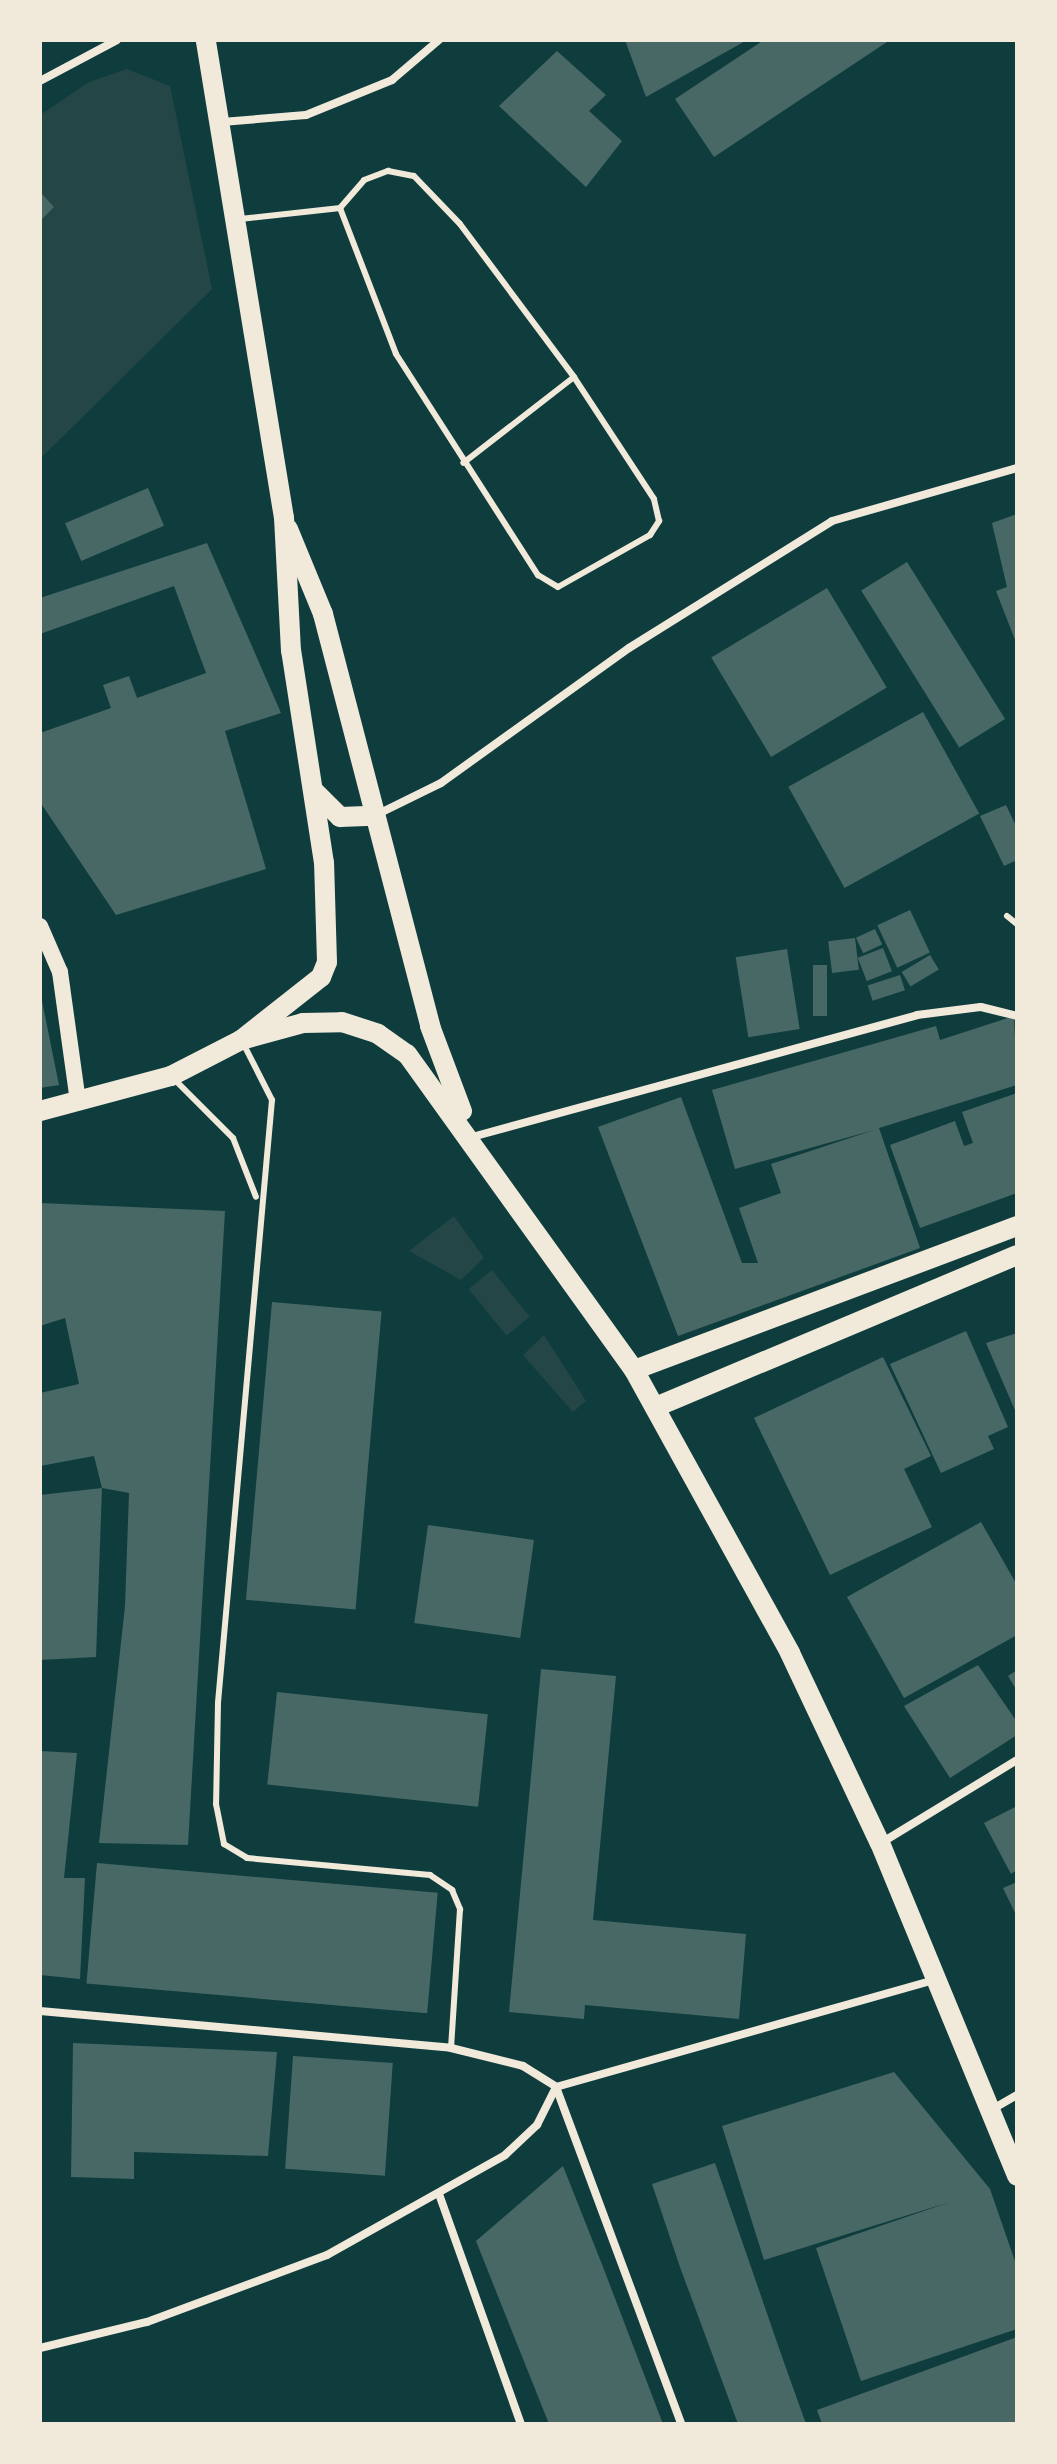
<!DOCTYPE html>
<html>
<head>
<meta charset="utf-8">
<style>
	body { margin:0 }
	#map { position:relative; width:1057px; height:2464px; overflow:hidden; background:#0f3d3e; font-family:"PT Serif",serif }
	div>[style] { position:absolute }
	.green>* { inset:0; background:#244646; transform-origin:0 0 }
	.building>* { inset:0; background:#486865; transform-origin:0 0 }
	.service>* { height:6px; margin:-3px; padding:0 3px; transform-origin:3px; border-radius:3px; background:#f1e9da }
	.minor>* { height:8px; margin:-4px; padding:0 4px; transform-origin:4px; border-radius:4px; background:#f1e9da }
	.secondary>* { height:16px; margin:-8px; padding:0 8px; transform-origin:8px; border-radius:8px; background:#f1e9da }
	.primary>* { height:20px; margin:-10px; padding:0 10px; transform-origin:10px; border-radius:10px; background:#f1e9da }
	span { translate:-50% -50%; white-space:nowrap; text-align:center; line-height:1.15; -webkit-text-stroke:7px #f1e9da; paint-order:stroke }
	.frame { position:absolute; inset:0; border:42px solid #f1e9da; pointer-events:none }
</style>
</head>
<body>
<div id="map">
	<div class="green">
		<i style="clip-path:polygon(127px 69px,170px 86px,212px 289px,40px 459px,40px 115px,89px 82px)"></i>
		<i style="clip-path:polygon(454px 1216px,484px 1258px,461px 1280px,409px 1251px)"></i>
		<i style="left:492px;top:1270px;width:60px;height:30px;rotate:51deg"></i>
		<i style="clip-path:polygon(544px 1335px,586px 1401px,573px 1412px,523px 1355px)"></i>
	</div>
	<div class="building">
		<i style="clip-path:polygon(625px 40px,747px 40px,646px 97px)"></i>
		<i style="clip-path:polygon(764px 40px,890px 40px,714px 157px,675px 99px)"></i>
		<i style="clip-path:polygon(557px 51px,606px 95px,589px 111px,622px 141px,586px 187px,499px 106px)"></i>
		<i style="clip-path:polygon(40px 192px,54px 207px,40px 221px)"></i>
		<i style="left:148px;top:488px;width:41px;height:90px;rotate:67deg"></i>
		<i style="clip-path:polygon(1017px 514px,1017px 645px,996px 591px,1007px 587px,992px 523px)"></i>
		<i style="clip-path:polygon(207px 543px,281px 713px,225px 731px,266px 869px,116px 915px,40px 802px,40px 733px,111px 708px,103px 685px,129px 676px,137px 698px,206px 673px,174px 586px,40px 634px,40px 598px)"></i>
		<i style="left:907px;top:562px;width:185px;height:54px;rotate:58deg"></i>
		<i style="left:827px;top:588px;width:116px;height:135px;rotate:59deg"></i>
		<i style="left:923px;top:712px;width:116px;height:154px;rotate:61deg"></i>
		<i style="clip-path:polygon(1006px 805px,1017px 828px,1017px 860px,1004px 866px,980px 816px)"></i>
		<i style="left:910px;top:910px;width:47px;height:36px;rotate:65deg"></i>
		<i style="left:875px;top:929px;width:17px;height:21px;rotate:65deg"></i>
		<i style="left:855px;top:938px;width:32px;height:27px;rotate:83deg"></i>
		<i style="left:883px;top:948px;width:25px;height:27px;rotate:69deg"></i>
		<i style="left:787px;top:949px;width:81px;height:52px;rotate:81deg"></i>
		<i style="left:930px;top:955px;width:17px;height:33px;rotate:59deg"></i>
		<i style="left:813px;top:965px;width:14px;height:51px"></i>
		<i style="left:900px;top:975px;width:16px;height:34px;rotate:72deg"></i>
		<i style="clip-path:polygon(40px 991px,59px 1085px,40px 1088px)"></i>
		<i style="clip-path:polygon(1014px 1016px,1017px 1085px,879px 1128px,920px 1248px,678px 1336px,598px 1127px,681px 1097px,742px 1263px,758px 1263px,739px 1208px,781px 1193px,771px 1164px,874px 1130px,735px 1169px,712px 1090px,936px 1026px,940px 1040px)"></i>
		<i style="clip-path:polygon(1017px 1093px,1017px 1193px,920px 1228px,890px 1145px,955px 1121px,964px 1146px,973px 1143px,962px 1112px)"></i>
		<i style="clip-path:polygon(40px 1203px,225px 1211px,188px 1845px,99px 1843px,125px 1606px,129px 1493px,102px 1488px,94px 1456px,40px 1466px,40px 1393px,79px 1384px,65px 1318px,40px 1326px)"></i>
		<i style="left:272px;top:1302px;width:110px;height:299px;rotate:5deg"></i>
		<i style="clip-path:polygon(966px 1331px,1008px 1427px,988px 1436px,994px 1449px,941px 1473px,890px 1364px)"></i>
		<i style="clip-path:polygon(1017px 1333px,1017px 1415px,986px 1343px)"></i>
		<i style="clip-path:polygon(883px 1357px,931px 1456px,904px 1469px,932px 1527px,830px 1575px,754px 1418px)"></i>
		<i style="clip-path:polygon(102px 1488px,96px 1657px,40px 1660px,40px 1495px)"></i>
		<i style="clip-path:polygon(981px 1522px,1017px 1585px,1017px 1635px,904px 1698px,847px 1597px)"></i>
		<i style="left:428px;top:1525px;width:107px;height:99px;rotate:8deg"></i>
		<i style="clip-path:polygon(978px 1665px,1017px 1722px,1017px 1735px,950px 1778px,904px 1706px)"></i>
		<i style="clip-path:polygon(541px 1669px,616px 1676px,593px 1920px,746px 1934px,739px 2019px,585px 2005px,584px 2019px,509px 2012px)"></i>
		<i style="clip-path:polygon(1017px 1670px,1017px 1691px,1008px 1676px)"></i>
		<i style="left:277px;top:1692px;width:212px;height:93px;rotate:6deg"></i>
		<i style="clip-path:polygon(40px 1751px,77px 1753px,64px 1878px,85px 1878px,80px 1979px,40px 1975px)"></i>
		<i style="clip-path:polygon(1017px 1806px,1017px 1870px,1011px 1874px,984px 1823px)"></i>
		<i style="left:97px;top:1863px;width:342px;height:121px;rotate:5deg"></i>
		<i style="clip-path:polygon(1017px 1882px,1017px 1917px,1003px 1888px)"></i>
		<i style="clip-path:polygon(73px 2043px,277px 2052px,268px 2156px,134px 2152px,134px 2179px,71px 2177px)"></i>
		<i style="left:293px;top:2056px;width:100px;height:113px;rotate:4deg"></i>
		<i style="clip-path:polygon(894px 2072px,990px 2189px,1017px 2267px,1017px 2329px,861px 2381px,816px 2248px,950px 2202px,764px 2260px,722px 2126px)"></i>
		<i style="clip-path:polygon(715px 2163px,781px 2354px,806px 2424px,738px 2424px,680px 2267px,652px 2184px)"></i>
		<i style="clip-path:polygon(563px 2166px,603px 2267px,663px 2424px,549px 2424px,476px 2241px)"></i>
		<i style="clip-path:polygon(1017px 2337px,1017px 2424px,822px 2424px,817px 2410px)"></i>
	</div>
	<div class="service">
		<i style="left:340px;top:208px;width:156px;rotate:69deg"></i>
		<i style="left:396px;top:354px;width:263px;rotate:57.3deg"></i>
		<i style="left:538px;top:575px;width:23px;rotate:31deg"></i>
		<i style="left:558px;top:587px;width:106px;rotate:-29.5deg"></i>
		<i style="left:650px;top:535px;width:17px;rotate:-57deg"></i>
		<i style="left:659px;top:521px;width:23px;rotate:-103deg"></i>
		<i style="left:654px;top:499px;width:146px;rotate:-123.3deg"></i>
		<i style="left:240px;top:219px;width:101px;rotate:-6.3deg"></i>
		<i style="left:340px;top:208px;width:37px;rotate:-49deg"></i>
		<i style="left:364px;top:180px;width:26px;rotate:-21deg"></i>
		<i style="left:388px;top:171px;width:26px;rotate:11deg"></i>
		<i style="left:414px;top:176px;width:66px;rotate:46.2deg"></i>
		<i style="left:460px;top:224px;width:191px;rotate:53.3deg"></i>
		<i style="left:574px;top:377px;width:140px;rotate:142.2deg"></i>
		<i style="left:1007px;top:916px;width:13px;rotate:39deg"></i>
		<i style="left:243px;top:1043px;width:64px;rotate:63deg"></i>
		<i style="left:272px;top:1100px;width:605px;rotate:95.12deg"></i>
		<i style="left:218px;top:1703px;width:101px;rotate:91.1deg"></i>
		<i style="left:216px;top:1804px;width:41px;rotate:78.7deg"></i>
		<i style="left:224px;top:1844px;width:27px;rotate:31deg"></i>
		<i style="left:247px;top:1858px;width:184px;rotate:5.3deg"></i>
		<i style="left:430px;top:1875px;width:27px;rotate:34deg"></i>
		<i style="left:452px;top:1890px;width:21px;rotate:67deg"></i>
		<i style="left:460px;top:1909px;width:139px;rotate:93.7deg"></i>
		<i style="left:173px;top:1078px;width:85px;rotate:45deg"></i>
		<i style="left:233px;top:1138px;width:63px;rotate:68.7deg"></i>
	</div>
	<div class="minor">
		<i style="left:40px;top:81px;width:87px;rotate:-28deg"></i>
		<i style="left:222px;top:122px;width:84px;rotate:-4.8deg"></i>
		<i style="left:306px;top:115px;width:93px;rotate:-22.1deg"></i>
		<i style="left:392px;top:80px;width:62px;rotate:-40.4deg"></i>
		<i style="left:378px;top:814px;width:70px;rotate:-26.2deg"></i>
		<i style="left:441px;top:783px;width:231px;rotate:-35.7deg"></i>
		<i style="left:629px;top:648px;width:239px;rotate:-32deg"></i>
		<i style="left:832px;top:521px;width:192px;rotate:-16deg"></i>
		<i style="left:472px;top:1137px;width:461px;rotate:-15.3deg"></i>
		<i style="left:917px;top:1015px;width:64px;rotate:-7.1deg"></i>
		<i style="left:981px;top:1007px;width:37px;rotate:14deg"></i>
		<i style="left:881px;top:1843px;width:159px;rotate:-31.4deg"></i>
		<i style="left:40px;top:2011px;width:413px;rotate:5.1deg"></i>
		<i style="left:451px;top:2048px;width:74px;rotate:14deg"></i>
		<i style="left:523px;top:2066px;width:39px;rotate:32deg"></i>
		<i style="left:556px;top:2087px;width:393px;rotate:-15.8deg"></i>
		<i style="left:556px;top:2087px;width:359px;rotate:69.6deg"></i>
		<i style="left:991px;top:2110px;width:30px;rotate:-30deg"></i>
		<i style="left:439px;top:2194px;width:244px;rotate:70.4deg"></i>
		<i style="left:40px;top:2348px;width:110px;rotate:-13.7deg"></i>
		<i style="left:147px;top:2322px;width:192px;rotate:-20.4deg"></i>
		<i style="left:327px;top:2255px;width:204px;rotate:-29.3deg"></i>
		<i style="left:505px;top:2155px;width:44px;rotate:-43.2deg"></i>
		<i style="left:537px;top:2125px;width:42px;rotate:-63.4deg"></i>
	</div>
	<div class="secondary">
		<i style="left:40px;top:926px;width:50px;rotate:66.5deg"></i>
		<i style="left:60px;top:972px;width:130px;rotate:82.1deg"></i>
	</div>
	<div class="primary">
		<i style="left:288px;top:529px;width:92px;rotate:67.6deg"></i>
		<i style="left:323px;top:614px;width:426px;rotate:75.4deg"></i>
		<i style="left:430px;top:1026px;width:91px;rotate:69.4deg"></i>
		<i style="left:314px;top:791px;width:37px;rotate:45deg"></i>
		<i style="left:340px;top:817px;width:33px;rotate:-2deg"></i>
		<i style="left:241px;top:1040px;width:64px;rotate:-15.3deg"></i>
		<i style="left:303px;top:1023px;width:39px;rotate:-1deg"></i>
		<i style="left:342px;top:1022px;width:38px;rotate:18deg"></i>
		<i style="left:378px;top:1034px;width:35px;rotate:35deg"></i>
		<i style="left:407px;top:1054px;width:389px;rotate:54.3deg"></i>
		<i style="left:634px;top:1370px;width:323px;rotate:61.1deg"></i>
		<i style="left:790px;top:1653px;width:210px;rotate:64.7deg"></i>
		<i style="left:880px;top:1843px;width:360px;rotate:67.6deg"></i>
		<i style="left:40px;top:1111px;width:136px;rotate:-15deg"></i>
		<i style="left:171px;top:1076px;width:79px;rotate:-27.2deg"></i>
		<i style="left:241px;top:1040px;width:102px;rotate:-38.2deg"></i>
		<i style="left:321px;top:977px;width:16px;rotate:-68deg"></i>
		<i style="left:327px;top:962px;width:99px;rotate:-91.7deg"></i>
		<i style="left:324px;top:863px;width:215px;rotate:-98.8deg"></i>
		<i style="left:291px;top:651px;width:133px;rotate:-93deg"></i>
		<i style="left:284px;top:518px;width:484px;rotate:-99.3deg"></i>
		<i style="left:634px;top:1370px;width:409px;rotate:-20.6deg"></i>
		<i style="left:658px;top:1406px;width:389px;rotate:-22.8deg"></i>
	</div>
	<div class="frame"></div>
</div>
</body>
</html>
